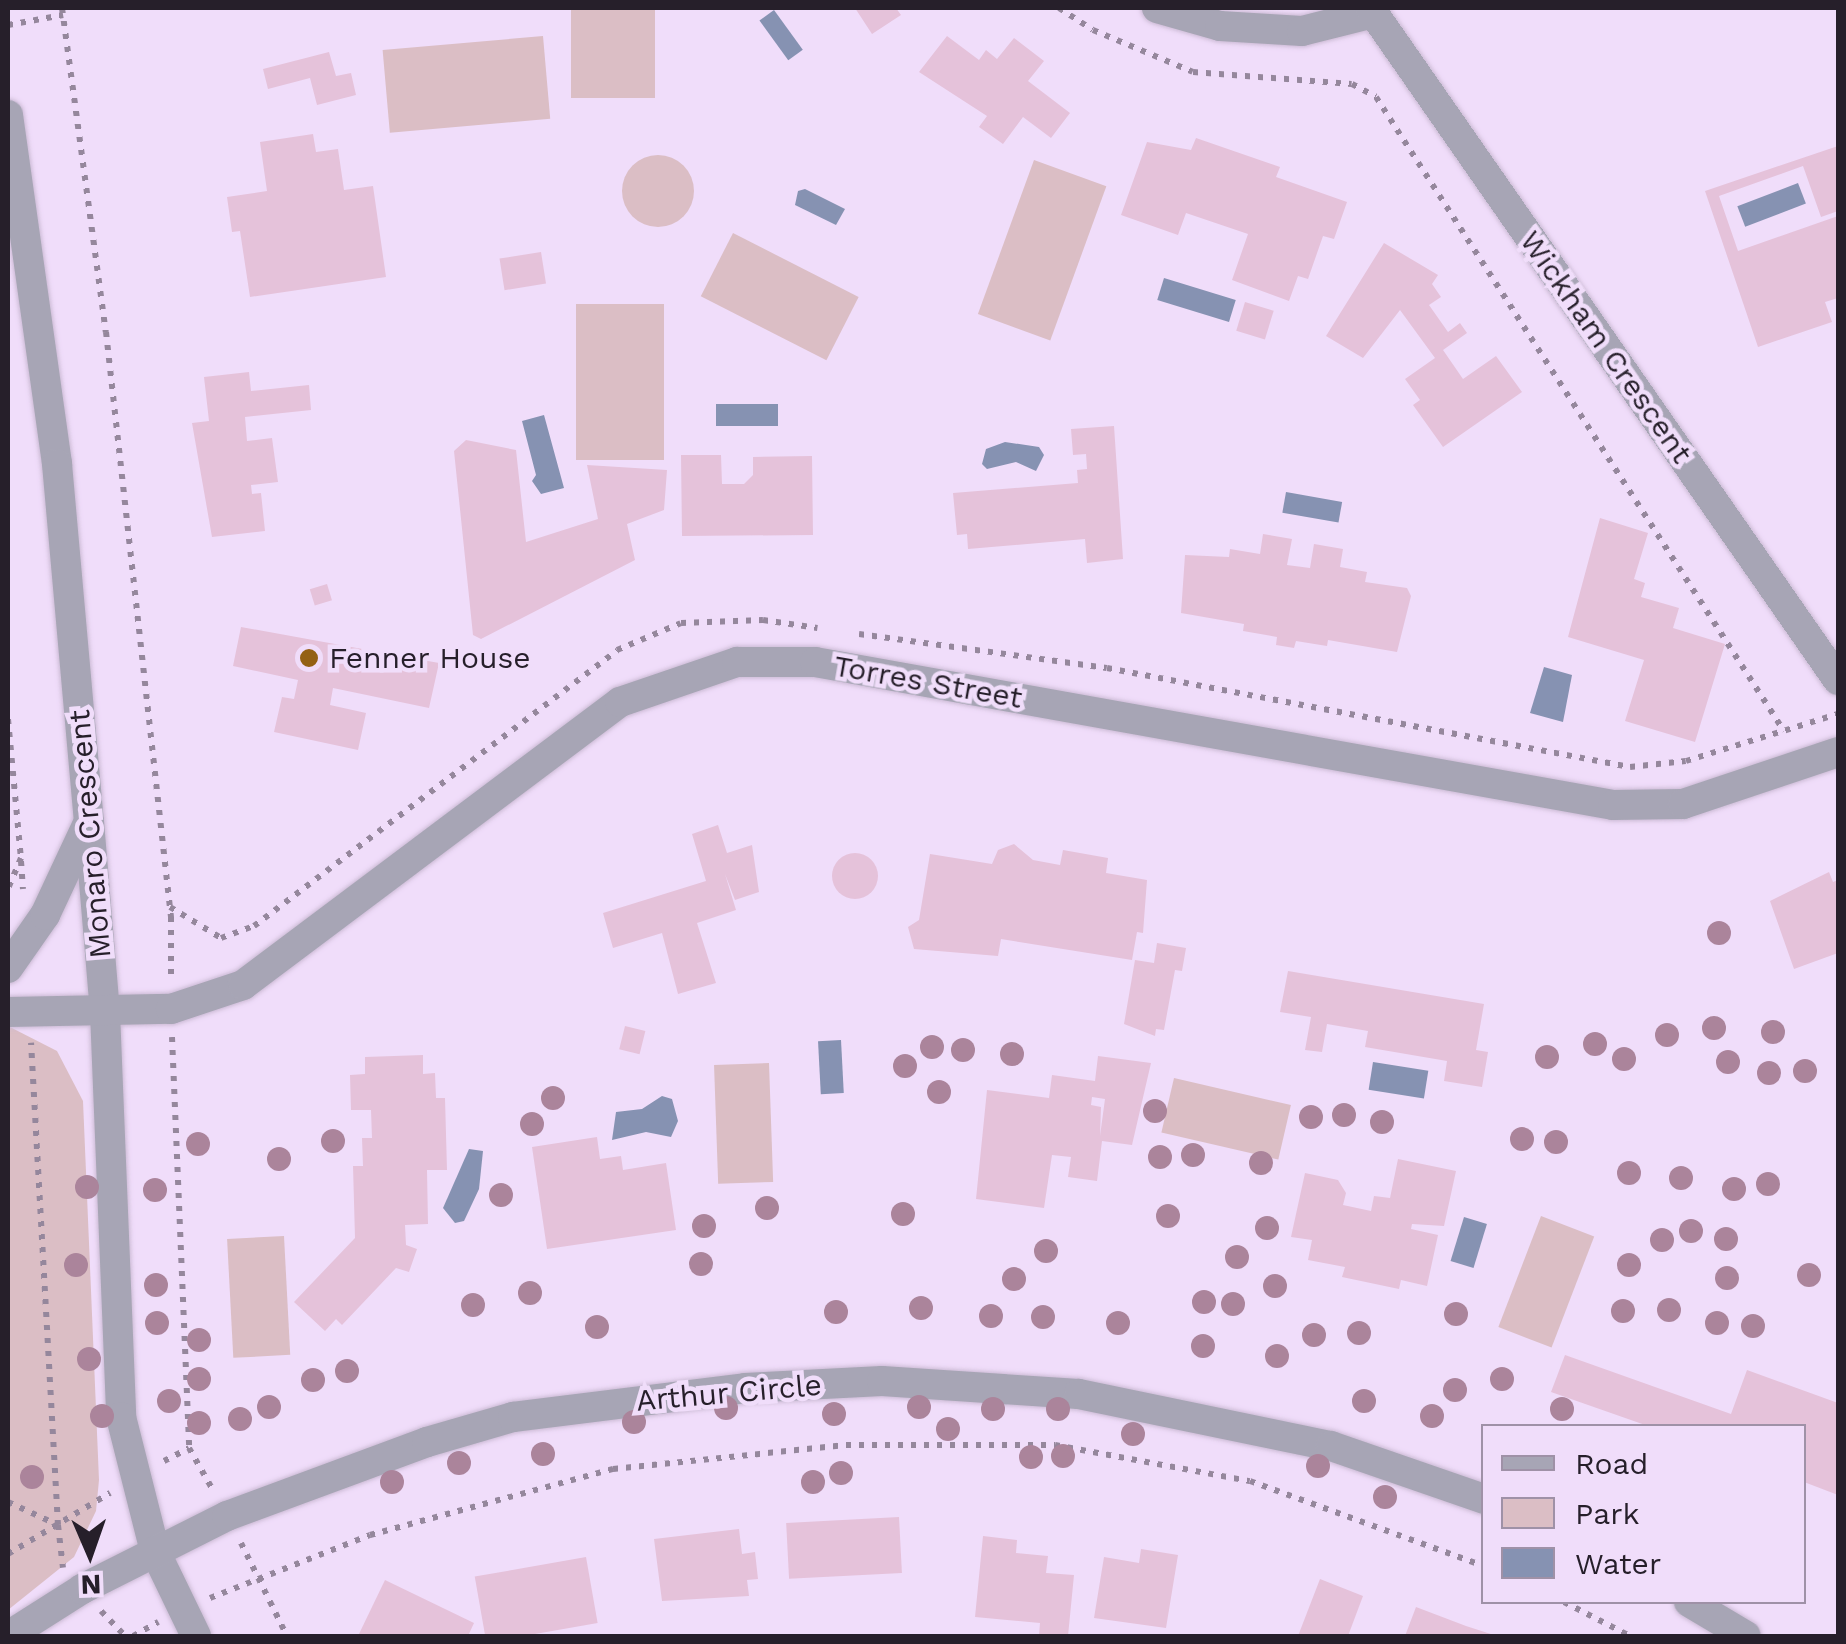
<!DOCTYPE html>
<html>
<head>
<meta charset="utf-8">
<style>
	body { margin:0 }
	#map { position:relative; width:1846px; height:1644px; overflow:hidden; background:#f0ddfa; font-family:"Work Sans",sans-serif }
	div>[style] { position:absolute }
	.green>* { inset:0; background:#dbbec5; transform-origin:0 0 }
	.round { border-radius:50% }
	.water>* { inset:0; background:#8692b2; transform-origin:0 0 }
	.building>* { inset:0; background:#e5c2da; transform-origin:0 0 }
	.path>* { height:6px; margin-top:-3px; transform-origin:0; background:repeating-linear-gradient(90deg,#95879c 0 5px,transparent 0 13px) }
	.roads { filter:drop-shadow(0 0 2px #ccbbd5) drop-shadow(0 0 2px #ccbbd5) }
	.street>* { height:30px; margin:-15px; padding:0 15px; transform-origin:15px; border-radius:15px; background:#a7a5b5 }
	.trees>* { width:24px; height:24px; margin:-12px; border-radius:50%; background:#ab849b }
	.dots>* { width:28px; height:28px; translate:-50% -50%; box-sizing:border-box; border:5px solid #f0ddfa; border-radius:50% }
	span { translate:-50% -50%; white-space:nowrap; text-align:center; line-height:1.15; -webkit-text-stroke:9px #f0ddfa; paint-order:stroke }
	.street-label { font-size:30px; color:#261f2a }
	.poi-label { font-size:30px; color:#261f2a }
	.left { translate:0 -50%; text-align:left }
	.frame { position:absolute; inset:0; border:10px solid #261f2a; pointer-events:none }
	.legend { position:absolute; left:1481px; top:1424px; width:325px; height:180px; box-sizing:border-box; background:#f0ddfa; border:2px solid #9f91a7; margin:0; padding:12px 18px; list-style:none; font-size:30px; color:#261f2a }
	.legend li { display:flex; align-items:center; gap:20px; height:50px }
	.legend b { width:50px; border:2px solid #9f91a7 }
	.north { position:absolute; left:40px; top:1504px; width:100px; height:100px; -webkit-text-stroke:8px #f0ddfa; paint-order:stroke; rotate:178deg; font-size:28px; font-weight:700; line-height:40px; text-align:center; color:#261f2a }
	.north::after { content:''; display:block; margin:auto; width:35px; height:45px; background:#261f2a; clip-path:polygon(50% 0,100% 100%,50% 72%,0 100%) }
</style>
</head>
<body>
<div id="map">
	<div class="green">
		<i style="left:571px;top:8px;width:84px;height:90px"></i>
		<i style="left:543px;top:36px;width:83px;height:161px;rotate:85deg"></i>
		<i class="round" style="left:622px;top:155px;width:72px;height:72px"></i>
		<i style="left:1034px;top:160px;width:77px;height:164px;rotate:20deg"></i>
		<i style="left:733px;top:233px;width:141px;height:71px;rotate:27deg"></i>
		<i style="left:576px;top:304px;width:88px;height:156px"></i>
		<i style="clip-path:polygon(8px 1026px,57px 1051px,83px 1101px,99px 1480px,96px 1511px,74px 1557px,8px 1610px)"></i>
		<i style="left:769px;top:1063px;width:119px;height:55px;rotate:88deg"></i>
		<i style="left:1174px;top:1078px;width:120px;height:56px;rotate:13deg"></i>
		<i style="left:1541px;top:1216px;width:57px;height:119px;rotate:21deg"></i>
		<i style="left:284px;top:1236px;width:119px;height:57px;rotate:87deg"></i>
	</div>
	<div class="water">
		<i style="left:774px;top:10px;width:49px;height:18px;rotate:54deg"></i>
		<i style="left:1798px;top:183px;width:22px;height:65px;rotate:69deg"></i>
		<i style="clip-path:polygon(805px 189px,845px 209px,836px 225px,795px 205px,798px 191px)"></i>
		<i style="left:1164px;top:278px;width:75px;height:23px;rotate:17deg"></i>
		<i style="left:716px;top:404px;width:62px;height:22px"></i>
		<i style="clip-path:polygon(544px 415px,564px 488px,541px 494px,532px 481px,536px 475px,522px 421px)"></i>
		<i style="clip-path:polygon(1005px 442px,1039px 447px,1044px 455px,1036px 471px,1016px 462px,987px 469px,982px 464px,986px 449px)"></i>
		<i style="left:1286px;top:492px;width:57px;height:21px;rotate:10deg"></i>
		<i style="clip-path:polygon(1544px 667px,1572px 675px,1563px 722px,1530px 713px)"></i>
		<i style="left:841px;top:1040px;width:53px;height:23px;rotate:87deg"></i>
		<i style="left:1373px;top:1062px;width:56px;height:28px;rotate:9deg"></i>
		<i style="clip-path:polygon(662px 1096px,672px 1099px,678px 1121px,671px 1137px,646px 1132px,612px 1140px,616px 1112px,642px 1109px)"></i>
		<i style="clip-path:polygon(469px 1149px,483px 1151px,479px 1189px,464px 1221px,455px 1223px,443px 1208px)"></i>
		<i style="left:1464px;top:1217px;width:24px;height:46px;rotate:17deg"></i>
	</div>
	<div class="building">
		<i style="clip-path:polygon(855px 8px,896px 8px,901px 15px,872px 34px)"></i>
		<i style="clip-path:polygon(947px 36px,979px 60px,986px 50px,997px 59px,1014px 38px,1044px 61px,1028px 81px,1070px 113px,1051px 138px,1023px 117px,1003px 144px,979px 127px,987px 116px,919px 72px)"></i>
		<i style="clip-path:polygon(329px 52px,336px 76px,351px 73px,356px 95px,317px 105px,310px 78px,268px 89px,263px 69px)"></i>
		<i style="clip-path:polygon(313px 134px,316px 152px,338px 149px,344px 190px,373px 186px,386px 277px,250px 297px,240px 231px,232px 232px,227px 197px,267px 191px,260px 142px)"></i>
		<i style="clip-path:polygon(1196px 138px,1280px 167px,1276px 177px,1347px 202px,1334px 239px,1323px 236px,1308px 279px,1298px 276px,1289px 301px,1232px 280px,1248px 234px,1186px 213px,1178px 235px,1121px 215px,1147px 142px,1191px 150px)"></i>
		<i style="clip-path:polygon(1838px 146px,1838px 211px,1821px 217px,1803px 166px,1719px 196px,1738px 251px,1838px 216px,1838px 298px,1825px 302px,1832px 322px,1758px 347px,1705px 191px)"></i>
		<i style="clip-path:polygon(1384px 243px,1438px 275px,1432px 284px,1441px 297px,1429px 305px,1448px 332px,1460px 323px,1467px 333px,1443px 350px,1463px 379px,1496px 356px,1522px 392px,1443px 447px,1413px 405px,1420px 400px,1405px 379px,1435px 358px,1400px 310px,1363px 358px,1326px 336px)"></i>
		<i style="left:541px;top:252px;width:32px;height:42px;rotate:81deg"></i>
		<i style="left:1245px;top:302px;width:30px;height:30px;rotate:17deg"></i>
		<i style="clip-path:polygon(249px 372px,251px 391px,309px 385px,311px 410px,245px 417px,247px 441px,272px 438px,278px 482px,251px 485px,252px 494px,261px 493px,265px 531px,212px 537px,192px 423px,209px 421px,204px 377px)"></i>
		<i style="clip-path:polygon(1114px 426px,1123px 559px,1087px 563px,1085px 539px,968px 549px,967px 534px,957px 535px,953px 493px,1078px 483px,1077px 470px,1087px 469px,1086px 454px,1073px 455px,1071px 429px)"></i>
		<i style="clip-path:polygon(466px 440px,516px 450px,526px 542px,598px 519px,587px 465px,667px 470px,664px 510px,627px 524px,635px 560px,481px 639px,473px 635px,454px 451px)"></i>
		<i style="clip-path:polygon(681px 455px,721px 455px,722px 484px,744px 484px,753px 475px,753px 457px,812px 456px,813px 535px,682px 536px)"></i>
		<i style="clip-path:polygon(1600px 518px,1648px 533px,1634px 579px,1645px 583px,1641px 597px,1679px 608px,1673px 628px,1725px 644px,1695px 742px,1625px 721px,1644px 660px,1568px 637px)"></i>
		<i style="clip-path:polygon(1263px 534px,1292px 539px,1287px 565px,1310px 568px,1314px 544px,1343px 549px,1340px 567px,1367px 572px,1365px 582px,1407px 588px,1411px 596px,1397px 652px,1328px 640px,1327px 646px,1296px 641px,1294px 648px,1276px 645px,1277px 637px,1243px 631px,1244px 624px,1181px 613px,1185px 555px,1229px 557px,1230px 549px,1260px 554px)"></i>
		<i style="left:327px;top:584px;width:17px;height:18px;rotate:73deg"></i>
		<i style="clip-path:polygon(241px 627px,439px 663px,429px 708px,333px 688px,330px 705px,366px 713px,358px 750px,274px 732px,282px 697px,294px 699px,298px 680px,233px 666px)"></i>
		<i style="clip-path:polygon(718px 825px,727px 853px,752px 845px,759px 892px,735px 900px,725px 874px,736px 910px,697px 923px,716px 983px,678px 994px,662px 933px,613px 948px,603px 913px,706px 881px,692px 834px)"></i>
		<i style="clip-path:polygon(1014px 844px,1033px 860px,1060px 865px,1063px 850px,1108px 858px,1106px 873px,1147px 880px,1143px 933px,1137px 932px,1132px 960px,1001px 939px,998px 956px,914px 949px,908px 927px,919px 920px,930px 854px,992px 864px,998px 850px)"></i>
		<i class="round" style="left:832px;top:853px;width:46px;height:46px"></i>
		<i style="clip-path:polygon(1829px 872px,1833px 882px,1838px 880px,1838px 953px,1794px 969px,1770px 901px)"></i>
		<i style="clip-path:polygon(1157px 943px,1186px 948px,1182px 971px,1175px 970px,1164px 1030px,1156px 1029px,1155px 1036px,1124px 1024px,1135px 960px,1154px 963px)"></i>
		<i style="clip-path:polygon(1288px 971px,1484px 1004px,1476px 1050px,1488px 1052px,1482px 1087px,1444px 1081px,1447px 1061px,1365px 1047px,1368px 1031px,1327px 1024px,1322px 1052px,1305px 1050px,1311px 1017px,1280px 1012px)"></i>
		<i style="left:625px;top:1026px;width:21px;height:24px;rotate:14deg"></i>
		<i style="clip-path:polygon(423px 1055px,423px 1074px,435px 1073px,436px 1098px,445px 1098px,447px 1170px,427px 1170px,428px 1224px,405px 1225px,406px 1245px,417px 1249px,409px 1272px,396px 1268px,342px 1325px,336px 1319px,325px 1331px,294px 1302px,355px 1238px,353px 1166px,363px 1166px,362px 1138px,372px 1138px,371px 1110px,351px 1110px,350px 1075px,365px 1074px,365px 1057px)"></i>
		<i style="clip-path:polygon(evenodd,1098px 1056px,1151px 1063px,1132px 1145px,1102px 1141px,1097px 1181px,1068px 1177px,1071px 1157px,1052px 1155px,1044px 1208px,976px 1199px,987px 1090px,1049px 1098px,1052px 1075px,1095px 1081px,1098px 1056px,1092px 1097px,1105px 1099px,1100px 1136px,1101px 1107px,1091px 1105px,1092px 1097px)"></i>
		<i style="clip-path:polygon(597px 1137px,600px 1159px,621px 1156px,623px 1170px,666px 1163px,676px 1230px,547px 1249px,532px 1147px)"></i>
		<i style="clip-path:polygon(1398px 1159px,1456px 1171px,1444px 1226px,1412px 1224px,1411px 1229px,1438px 1235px,1427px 1286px,1401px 1280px,1399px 1289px,1342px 1277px,1345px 1267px,1308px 1260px,1312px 1240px,1291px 1237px,1305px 1173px,1338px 1180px,1346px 1193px,1343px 1205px,1371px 1211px,1374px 1196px,1390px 1198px)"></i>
		<i style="clip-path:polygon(1565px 1355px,1731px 1414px,1747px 1370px,1838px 1403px,1838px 1495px,1804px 1482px,1804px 1426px,1648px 1426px,1551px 1392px)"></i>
		<i style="left:899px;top:1517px;width:56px;height:113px;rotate:87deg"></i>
		<i style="clip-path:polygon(739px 1529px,742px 1554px,755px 1552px,758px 1579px,747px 1580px,749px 1596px,662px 1601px,654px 1539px)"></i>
		<i style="clip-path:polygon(983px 1536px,1017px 1540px,1016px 1553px,1048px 1556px,1046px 1573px,1074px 1575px,1068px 1636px,1039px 1636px,1040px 1623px,975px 1617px)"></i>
		<i style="clip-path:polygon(1141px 1549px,1178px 1555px,1166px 1628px,1094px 1618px,1104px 1557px,1139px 1563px)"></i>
		<i style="left:586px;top:1557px;width:67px;height:113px;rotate:80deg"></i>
		<i style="clip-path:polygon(1320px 1579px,1363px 1596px,1348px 1636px,1298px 1636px)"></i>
		<i style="clip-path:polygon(385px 1580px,474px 1623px,468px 1636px,358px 1636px)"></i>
		<i style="clip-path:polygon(1416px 1607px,1466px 1626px,1497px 1636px,1405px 1636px)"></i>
	</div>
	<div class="path">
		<i style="left:62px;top:8px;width:327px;rotate:82.3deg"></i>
		<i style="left:106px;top:332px;width:589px;rotate:83.66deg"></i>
		<i style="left:171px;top:917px;width:62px;rotate:90deg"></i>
		<i style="left:1059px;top:8px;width:40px;rotate:32.9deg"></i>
		<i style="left:1093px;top:30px;width:108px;rotate:22.8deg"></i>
		<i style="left:1193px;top:72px;width:159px;rotate:4.3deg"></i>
		<i style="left:1352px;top:84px;width:27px;rotate:28deg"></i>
		<i style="left:1376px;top:97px;width:754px;rotate:57.24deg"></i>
		<i style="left:8px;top:25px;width:56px;rotate:-10.3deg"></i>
		<i style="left:859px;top:634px;width:250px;rotate:7.8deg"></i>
		<i style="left:1107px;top:668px;width:532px;rotate:10.72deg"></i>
		<i style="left:1630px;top:767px;width:56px;rotate:-6.1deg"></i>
		<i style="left:1686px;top:761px;width:159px;rotate:-17.2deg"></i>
		<i style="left:8px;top:719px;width:140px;rotate:84.7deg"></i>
		<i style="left:21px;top:858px;width:33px;rotate:113deg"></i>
		<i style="left:21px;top:861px;width:28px;rotate:86deg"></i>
		<i style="left:170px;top:907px;width:60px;rotate:31.3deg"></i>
		<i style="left:221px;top:938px;width:35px;rotate:-20deg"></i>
		<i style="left:254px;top:926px;width:456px;rotate:-37.2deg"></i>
		<i style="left:617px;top:650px;width:69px;rotate:-22.9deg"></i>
		<i style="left:681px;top:623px;width:82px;rotate:-2.1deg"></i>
		<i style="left:763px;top:620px;width:55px;rotate:8.4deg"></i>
		<i style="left:172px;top:1037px;width:411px;rotate:87.6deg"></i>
		<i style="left:189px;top:1448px;width:51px;rotate:60.4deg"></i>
		<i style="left:164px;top:1461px;width:28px;rotate:-27deg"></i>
		<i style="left:8px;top:1502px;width:55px;rotate:24.7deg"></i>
		<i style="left:58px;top:1525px;width:483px;rotate:-93.2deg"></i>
		<i style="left:58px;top:1525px;width:43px;rotate:83.4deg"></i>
		<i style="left:241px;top:1543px;width:104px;rotate:63.7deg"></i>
		<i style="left:8px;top:1554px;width:119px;rotate:-30.9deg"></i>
		<i style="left:210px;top:1598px;width:172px;rotate:-21.5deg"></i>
		<i style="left:370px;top:1535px;width:252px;rotate:-15.2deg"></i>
		<i style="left:613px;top:1469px;width:234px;rotate:-5.9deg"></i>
		<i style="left:846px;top:1445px;width:209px"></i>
		<i style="left:1055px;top:1445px;width:198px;rotate:10.5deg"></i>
		<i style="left:1250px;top:1481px;width:249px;rotate:20deg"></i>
		<i style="left:1564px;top:1602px;width:74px;rotate:27.3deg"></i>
		<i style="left:101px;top:1611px;width:35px;rotate:46deg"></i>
		<i style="left:133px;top:1636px;width:29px;rotate:-29deg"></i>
	</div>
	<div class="roads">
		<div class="street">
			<i style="left:1157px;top:8px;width:66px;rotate:15.9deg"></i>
			<i style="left:1220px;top:26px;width:82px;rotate:3.5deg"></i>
			<i style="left:1302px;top:31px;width:73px;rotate:-14.2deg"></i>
			<i style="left:1370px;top:8px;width:819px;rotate:55.15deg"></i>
			<i style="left:8px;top:115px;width:352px;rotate:82deg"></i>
			<i style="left:57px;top:464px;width:359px;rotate:84.9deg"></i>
			<i style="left:89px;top:822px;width:191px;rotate:85.2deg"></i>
			<i style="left:105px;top:1012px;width:405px;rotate:87.7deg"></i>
			<i style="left:121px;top:1417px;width:138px;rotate:75.8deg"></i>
			<i style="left:155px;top:1551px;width:94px;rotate:64.2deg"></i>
			<i style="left:8px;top:968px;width:65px;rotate:-55.1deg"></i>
			<i style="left:45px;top:915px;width:102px;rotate:-64.9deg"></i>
			<i style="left:8px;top:1012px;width:163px;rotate:-1.1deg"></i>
			<i style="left:171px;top:1009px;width:76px;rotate:-18.4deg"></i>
			<i style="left:243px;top:985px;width:471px;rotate:-36.9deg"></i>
			<i style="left:620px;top:702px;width:124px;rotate:-18.9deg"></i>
			<i style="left:737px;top:662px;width:78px"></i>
			<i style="left:815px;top:662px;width:811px;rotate:10.16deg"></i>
			<i style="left:1613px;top:805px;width:70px;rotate:-0.8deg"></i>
			<i style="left:1683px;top:804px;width:163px;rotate:-18.5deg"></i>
			<i style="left:1689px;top:1602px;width:66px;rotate:30.8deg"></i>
			<i style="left:8px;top:1636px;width:88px;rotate:-32.4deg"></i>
			<i style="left:82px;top:1589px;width:162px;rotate:-26.7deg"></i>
			<i style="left:227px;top:1516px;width:213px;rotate:-20.3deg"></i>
			<i style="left:427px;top:1442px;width:90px;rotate:-16.2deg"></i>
			<i style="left:513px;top:1417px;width:234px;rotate:-7.1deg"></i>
			<i style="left:745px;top:1388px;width:137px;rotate:-2.9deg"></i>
			<i style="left:882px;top:1381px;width:197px;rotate:3.8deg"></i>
			<i style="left:1079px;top:1394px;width:257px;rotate:11.7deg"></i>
			<i style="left:1331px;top:1446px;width:162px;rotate:19.1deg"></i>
		</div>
	</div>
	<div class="trees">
		<i style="left:1719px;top:933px"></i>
		<i style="left:1714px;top:1028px"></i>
		<i style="left:1773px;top:1032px"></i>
		<i style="left:1667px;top:1035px"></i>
		<i style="left:1595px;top:1044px"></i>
		<i style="left:932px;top:1047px"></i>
		<i style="left:963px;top:1050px"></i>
		<i style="left:1012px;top:1054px"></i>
		<i style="left:1547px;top:1057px"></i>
		<i style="left:1624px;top:1059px"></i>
		<i style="left:1728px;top:1062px"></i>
		<i style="left:905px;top:1066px"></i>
		<i style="left:1805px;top:1071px"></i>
		<i style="left:1769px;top:1073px"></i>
		<i style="left:939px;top:1092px"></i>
		<i style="left:553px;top:1098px"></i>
		<i style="left:1155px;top:1111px"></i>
		<i style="left:1344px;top:1115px"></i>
		<i style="left:1311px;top:1117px"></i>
		<i style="left:1382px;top:1122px"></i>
		<i style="left:532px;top:1124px"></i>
		<i style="left:1522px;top:1139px"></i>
		<i style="left:333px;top:1141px"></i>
		<i style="left:1556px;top:1142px"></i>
		<i style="left:198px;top:1144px"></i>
		<i style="left:1193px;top:1155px"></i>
		<i style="left:1160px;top:1157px"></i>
		<i style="left:279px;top:1159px"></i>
		<i style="left:1261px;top:1163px"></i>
		<i style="left:1629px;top:1173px"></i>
		<i style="left:1681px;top:1178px"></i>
		<i style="left:1768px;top:1184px"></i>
		<i style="left:87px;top:1187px"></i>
		<i style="left:1734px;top:1189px"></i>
		<i style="left:155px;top:1190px"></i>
		<i style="left:501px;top:1195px"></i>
		<i style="left:767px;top:1208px"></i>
		<i style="left:903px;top:1214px"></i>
		<i style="left:1168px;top:1216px"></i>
		<i style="left:704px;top:1226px"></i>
		<i style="left:1267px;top:1228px"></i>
		<i style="left:1691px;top:1231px"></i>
		<i style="left:1726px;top:1239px"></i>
		<i style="left:1662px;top:1240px"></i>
		<i style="left:1046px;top:1251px"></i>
		<i style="left:1237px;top:1257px"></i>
		<i style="left:701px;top:1264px"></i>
		<i style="left:76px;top:1265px"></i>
		<i style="left:1629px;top:1265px"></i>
		<i style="left:1809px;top:1275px"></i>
		<i style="left:1727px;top:1278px"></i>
		<i style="left:1014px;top:1279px"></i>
		<i style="left:156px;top:1285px"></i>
		<i style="left:1275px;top:1286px"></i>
		<i style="left:530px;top:1293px"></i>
		<i style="left:1204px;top:1302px"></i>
		<i style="left:1233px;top:1304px"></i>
		<i style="left:473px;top:1305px"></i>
		<i style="left:921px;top:1308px"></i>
		<i style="left:1669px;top:1310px"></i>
		<i style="left:1623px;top:1311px"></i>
		<i style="left:836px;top:1312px"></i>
		<i style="left:1456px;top:1314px"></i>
		<i style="left:991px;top:1316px"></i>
		<i style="left:1043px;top:1317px"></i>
		<i style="left:157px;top:1323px"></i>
		<i style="left:1118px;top:1323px"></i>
		<i style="left:1717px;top:1323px"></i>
		<i style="left:1753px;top:1326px"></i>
		<i style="left:597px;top:1327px"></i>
		<i style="left:1359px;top:1333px"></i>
		<i style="left:1314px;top:1335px"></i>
		<i style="left:199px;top:1340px"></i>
		<i style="left:1203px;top:1346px"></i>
		<i style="left:1277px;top:1356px"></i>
		<i style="left:89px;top:1359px"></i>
		<i style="left:347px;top:1371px"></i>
		<i style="left:199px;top:1379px"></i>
		<i style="left:1502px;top:1379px"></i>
		<i style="left:313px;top:1380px"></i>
		<i style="left:1455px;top:1390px"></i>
		<i style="left:169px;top:1401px"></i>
		<i style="left:1364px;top:1401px"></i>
		<i style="left:269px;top:1407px"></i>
		<i style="left:919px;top:1407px"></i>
		<i style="left:726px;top:1408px"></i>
		<i style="left:993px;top:1409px"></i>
		<i style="left:1058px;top:1409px"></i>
		<i style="left:1562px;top:1409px"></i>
		<i style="left:834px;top:1414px"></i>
		<i style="left:102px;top:1416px"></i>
		<i style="left:1432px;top:1416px"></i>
		<i style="left:240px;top:1419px"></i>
		<i style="left:634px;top:1422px"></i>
		<i style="left:199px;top:1423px"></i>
		<i style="left:948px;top:1429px"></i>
		<i style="left:1133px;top:1434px"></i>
		<i style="left:543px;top:1454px"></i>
		<i style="left:1063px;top:1456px"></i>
		<i style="left:1031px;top:1457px"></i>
		<i style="left:459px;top:1463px"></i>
		<i style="left:1318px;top:1466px"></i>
		<i style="left:841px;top:1473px"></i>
		<i style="left:32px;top:1477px"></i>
		<i style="left:392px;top:1482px"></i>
		<i style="left:813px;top:1482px"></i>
		<i style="left:1385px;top:1497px"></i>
	</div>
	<div class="dots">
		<i style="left:309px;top:658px;background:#946114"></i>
	</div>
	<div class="street-label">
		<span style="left:1606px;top:347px;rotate:55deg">Wickham Crescent</span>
		<span style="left:928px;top:682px;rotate:10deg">Torres Street</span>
		<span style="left:90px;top:834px;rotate:-95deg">Monaro Crescent</span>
		<span style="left:729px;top:1393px;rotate:-5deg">Arthur Circle</span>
	</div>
	<div class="poi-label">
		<span class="left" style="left:329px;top:658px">Fenner House</span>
	</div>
	<div class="frame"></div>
	<ul class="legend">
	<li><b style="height:12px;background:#a7a5b5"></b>Road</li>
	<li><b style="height:28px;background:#dbbec5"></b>Park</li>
	<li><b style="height:28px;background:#8692b2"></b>Water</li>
	</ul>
	<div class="north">N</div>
</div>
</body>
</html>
